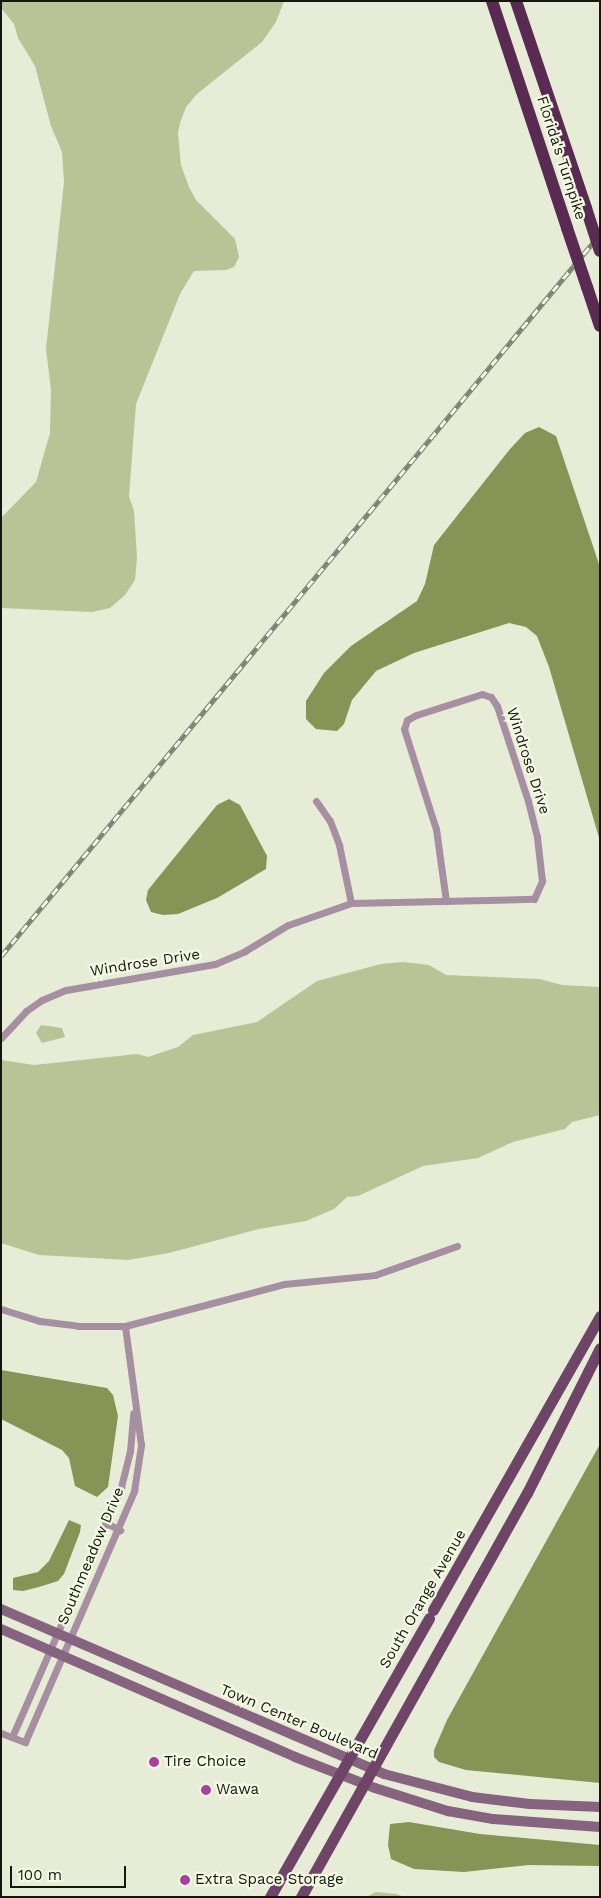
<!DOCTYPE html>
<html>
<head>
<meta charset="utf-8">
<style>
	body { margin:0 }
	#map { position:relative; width:601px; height:1898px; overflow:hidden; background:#e7ecd7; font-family:"Work Sans",sans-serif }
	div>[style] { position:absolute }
	.green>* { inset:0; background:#b9c396 }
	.water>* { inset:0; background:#879455 }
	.minor>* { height:7px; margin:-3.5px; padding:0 3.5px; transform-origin:3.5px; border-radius:3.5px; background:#a78fa2 }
	.secondary>* { height:10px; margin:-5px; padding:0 5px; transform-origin:5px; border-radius:5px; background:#866480 }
	.primary>* { height:11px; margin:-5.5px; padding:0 5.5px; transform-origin:5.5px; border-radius:5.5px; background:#6e4567 }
	.motorway>* { height:12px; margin:-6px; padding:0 6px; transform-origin:6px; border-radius:6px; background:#592a52 }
	.rail>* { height:4.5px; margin-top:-2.25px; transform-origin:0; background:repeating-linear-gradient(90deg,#f4f9e4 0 8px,#7c7f71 0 16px); box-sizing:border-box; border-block:1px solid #7c7f71 }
	.motorway-bridge>* { height:12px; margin:-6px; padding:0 6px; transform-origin:6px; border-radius:6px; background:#592a52 }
	.dots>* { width:14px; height:14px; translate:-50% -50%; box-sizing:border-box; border:2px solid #f4f9e4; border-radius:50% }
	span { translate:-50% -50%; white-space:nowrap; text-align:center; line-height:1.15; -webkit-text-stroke:4.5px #f4f9e4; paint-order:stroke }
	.street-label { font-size:15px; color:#15160f }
	.poi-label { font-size:15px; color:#15160f }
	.left { translate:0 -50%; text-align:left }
	.frame { position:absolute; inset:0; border:2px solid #15160f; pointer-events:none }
	.scale { position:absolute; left:10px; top:1866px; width:116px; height:22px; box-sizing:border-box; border:2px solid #15160f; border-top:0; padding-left:6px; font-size:15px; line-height:18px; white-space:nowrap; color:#15160f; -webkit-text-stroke:4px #f4f9e4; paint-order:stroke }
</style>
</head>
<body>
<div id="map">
	<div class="green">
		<i style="clip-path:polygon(1px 1px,284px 1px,276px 22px,262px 42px,197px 94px,186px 107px,180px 123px,178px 133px,181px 165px,189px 187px,196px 200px,235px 239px,239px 257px,234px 267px,226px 270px,194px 271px,180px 294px,136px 404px,129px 496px,134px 511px,137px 558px,135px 580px,125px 595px,110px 608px,92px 612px,1px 608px,1px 518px,36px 482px,50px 433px,51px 390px,46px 349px,64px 182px,62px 152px,51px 126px,35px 66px,18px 38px,14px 24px,1px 8px)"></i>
		<i style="clip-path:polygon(403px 962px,429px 965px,446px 975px,540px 979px,562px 985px,600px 987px,600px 1115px,572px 1122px,565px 1129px,513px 1142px,478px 1158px,423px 1166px,358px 1196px,347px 1197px,334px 1209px,306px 1221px,259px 1229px,169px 1253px,128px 1260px,39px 1255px,1px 1243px,1px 1060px,34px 1065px,137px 1054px,148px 1057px,178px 1047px,193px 1035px,257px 1022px,317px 981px,381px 964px)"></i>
		<i style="clip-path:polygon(41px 1025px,62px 1028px,65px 1037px,42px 1043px,36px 1033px)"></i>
		<i style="clip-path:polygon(376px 1892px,396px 1894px,405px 1897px,366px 1897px)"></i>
	</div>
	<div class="water">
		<i style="clip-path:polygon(539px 427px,556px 436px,600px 567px,600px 841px,549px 667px,537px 636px,526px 627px,509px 623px,414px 653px,376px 671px,352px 700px,344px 724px,337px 731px,316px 729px,306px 719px,306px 701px,324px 673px,351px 646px,417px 601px,425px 584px,434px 545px,510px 449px,525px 433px)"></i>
		<i style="clip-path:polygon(229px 799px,240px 805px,267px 856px,266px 869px,217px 898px,178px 914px,163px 915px,151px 912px,146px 900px,148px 890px,217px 805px)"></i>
		<i style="clip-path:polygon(1px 1370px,107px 1388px,113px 1395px,118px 1416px,108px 1487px,97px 1497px,75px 1486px,69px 1458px,62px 1450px,1px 1419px)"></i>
		<i style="clip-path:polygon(600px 1444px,600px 1783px,466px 1770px,439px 1762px,434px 1757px,434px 1750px,447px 1720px)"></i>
		<i style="clip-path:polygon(69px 1520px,81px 1525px,80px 1532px,64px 1574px,58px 1581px,39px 1587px,23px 1591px,13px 1590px,13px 1578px,38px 1572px,49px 1561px)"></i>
		<i style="clip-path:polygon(409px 1822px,480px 1834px,600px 1845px,600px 1866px,529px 1865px,464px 1872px,414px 1869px,391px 1859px,388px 1845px,390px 1824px)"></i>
	</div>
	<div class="minor">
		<i style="left:316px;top:801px;width:24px;rotate:55deg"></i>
		<i style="left:330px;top:821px;width:26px;rotate:69deg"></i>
		<i style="left:339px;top:845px;width:59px;rotate:78.3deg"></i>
		<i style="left:1px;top:1038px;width:37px;rotate:-47deg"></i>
		<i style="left:26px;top:1011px;width:19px;rotate:-35deg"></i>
		<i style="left:42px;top:1000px;width:26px;rotate:-23deg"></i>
		<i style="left:66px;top:990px;width:151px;rotate:-9.9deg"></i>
		<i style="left:215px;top:964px;width:33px;rotate:-23deg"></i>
		<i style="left:245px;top:951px;width:50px;rotate:-31.2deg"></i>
		<i style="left:288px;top:925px;width:67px;rotate:-19.2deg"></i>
		<i style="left:351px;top:903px;width:183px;rotate:-1.3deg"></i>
		<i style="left:534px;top:899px;width:20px;rotate:-66deg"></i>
		<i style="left:542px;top:881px;width:44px;rotate:-96.5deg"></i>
		<i style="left:537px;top:837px;width:37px;rotate:-104deg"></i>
		<i style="left:528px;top:801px;width:100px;rotate:-108.1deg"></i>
		<i style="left:497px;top:706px;width:11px;rotate:-124deg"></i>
		<i style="left:491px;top:697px;width:9px;rotate:-162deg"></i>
		<i style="left:482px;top:694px;width:69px;rotate:162.3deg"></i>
		<i style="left:416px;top:715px;width:10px;rotate:151deg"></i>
		<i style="left:407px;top:720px;width:9px;rotate:108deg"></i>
		<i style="left:404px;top:729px;width:105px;rotate:72.3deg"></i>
		<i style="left:436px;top:829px;width:73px;rotate:82.1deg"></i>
		<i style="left:1px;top:1309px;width:41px;rotate:17.1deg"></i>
		<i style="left:40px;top:1321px;width:38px;rotate:7deg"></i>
		<i style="left:78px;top:1326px;width:47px"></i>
		<i style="left:125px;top:1326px;width:164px;rotate:-14.8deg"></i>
		<i style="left:284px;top:1284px;width:91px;rotate:-5.6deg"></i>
		<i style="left:375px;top:1275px;width:87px;rotate:-19.5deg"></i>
		<i style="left:106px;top:1523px;width:16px;rotate:27deg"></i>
		<i style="left:1px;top:1733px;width:26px;rotate:21deg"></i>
		<i style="left:25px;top:1742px;width:274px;rotate:-66.5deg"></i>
		<i style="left:134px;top:1491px;width:47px;rotate:-81.3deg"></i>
		<i style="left:141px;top:1445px;width:120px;rotate:-97.7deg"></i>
		<i style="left:12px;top:1737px;width:273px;rotate:-66.4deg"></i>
		<i style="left:121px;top:1487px;width:37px;rotate:-76deg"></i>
		<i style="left:130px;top:1451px;width:38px;rotate:-85deg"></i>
	</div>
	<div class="secondary">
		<i style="left:1px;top:1609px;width:417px;rotate:23.3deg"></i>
		<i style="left:384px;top:1774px;width:91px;rotate:14.6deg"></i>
		<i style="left:472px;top:1797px;width:58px;rotate:6.9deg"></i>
		<i style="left:530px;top:1804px;width:70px;rotate:2.5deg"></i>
		<i style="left:1px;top:1629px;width:321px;rotate:23.5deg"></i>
		<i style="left:295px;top:1757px;width:86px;rotate:21.2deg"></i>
		<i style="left:375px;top:1788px;width:77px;rotate:17.5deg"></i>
		<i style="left:448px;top:1811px;width:46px;rotate:10.1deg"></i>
		<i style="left:493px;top:1819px;width:107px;rotate:4.3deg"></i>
	</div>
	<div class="primary">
		<i style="left:433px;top:1610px;width:338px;rotate:-60.4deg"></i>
		<i style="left:270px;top:1897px;width:321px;rotate:-60.3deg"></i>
		<i style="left:301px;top:1897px;width:463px;rotate:-60.8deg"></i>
		<i style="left:527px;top:1493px;width:162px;rotate:-63.3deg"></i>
	</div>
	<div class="motorway">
		<i style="left:492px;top:1px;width:239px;rotate:71.7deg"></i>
		<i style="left:516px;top:1px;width:219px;rotate:71.3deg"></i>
		<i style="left:587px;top:287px;width:41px;rotate:71.6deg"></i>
	</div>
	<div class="rail">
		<i style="left:1px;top:956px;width:938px;rotate:-50.32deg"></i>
	</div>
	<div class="motorway-bridge">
		<i style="left:586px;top:208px;width:45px;rotate:72deg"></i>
		<i style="left:567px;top:228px;width:62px;rotate:71.3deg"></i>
	</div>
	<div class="dots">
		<i style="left:154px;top:1762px;background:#ab3f9e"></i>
		<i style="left:206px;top:1790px;background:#ab3f9e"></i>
		<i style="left:185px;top:1880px;background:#ab3f9e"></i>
	</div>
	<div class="street-label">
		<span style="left:561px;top:158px;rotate:72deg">Florida's Turnpike</span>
		<span style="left:528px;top:761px;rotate:72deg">Windrose Drive</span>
		<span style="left:145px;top:963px;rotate:-9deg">Windrose Drive</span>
		<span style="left:91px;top:1556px;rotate:-67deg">Southmeadow Drive</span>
		<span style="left:423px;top:1599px;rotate:-60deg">South Orange Avenue</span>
		<span style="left:299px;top:1722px;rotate:23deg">Town Center Boulevard</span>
	</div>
	<div class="poi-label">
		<span class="left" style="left:164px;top:1762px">Tire Choice</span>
		<span class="left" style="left:216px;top:1790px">Wawa</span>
		<span class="left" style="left:195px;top:1880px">Extra Space Storage</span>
	</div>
	<div class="frame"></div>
	<div class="scale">100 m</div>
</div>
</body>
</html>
